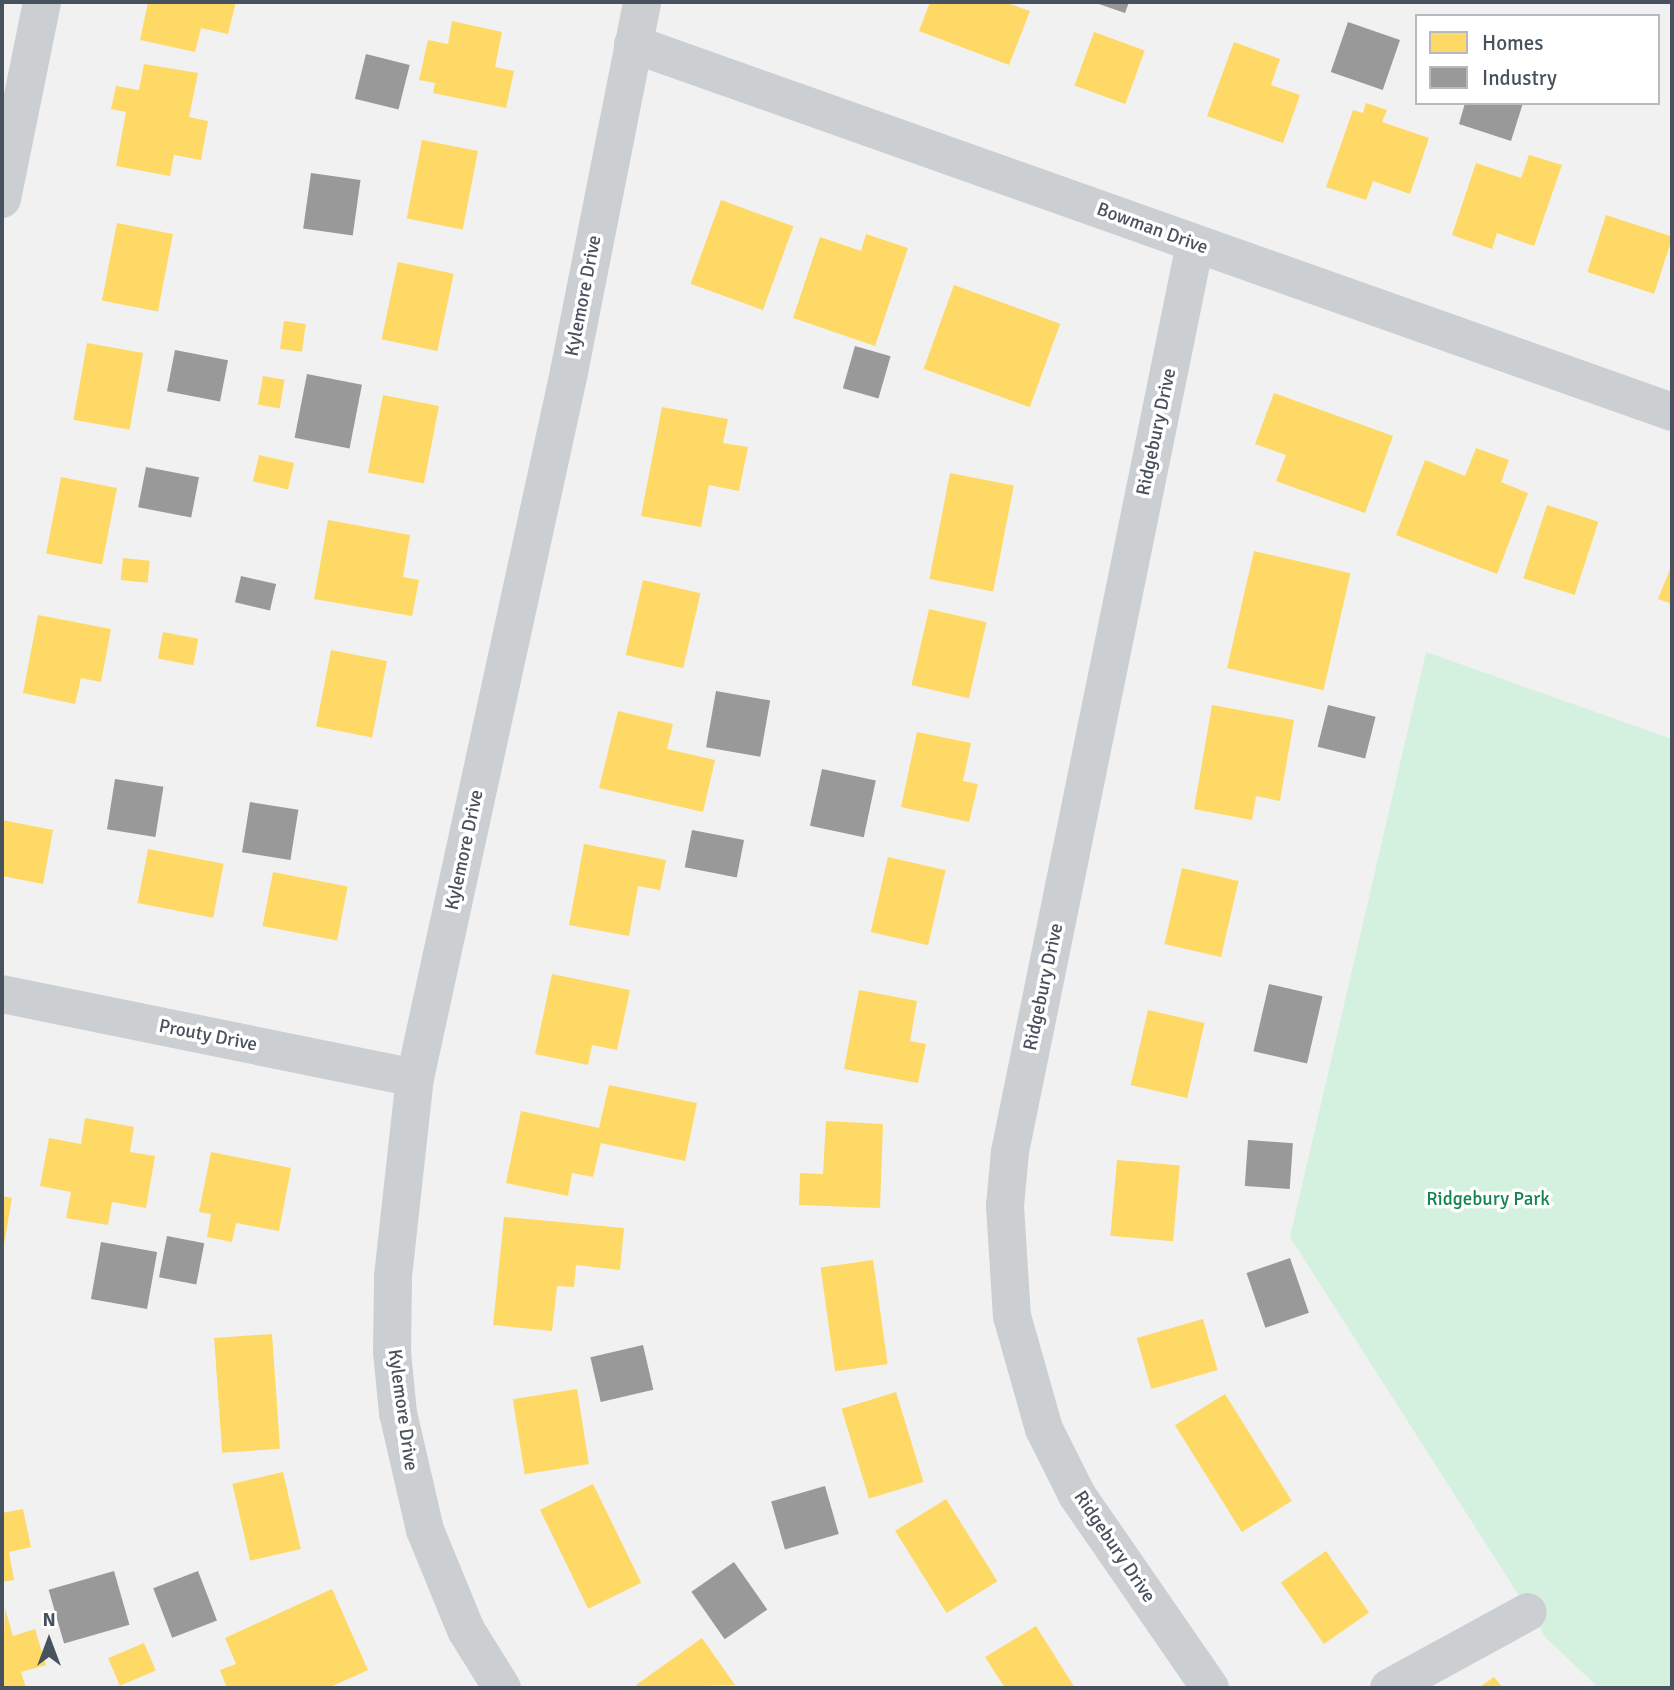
<!DOCTYPE html>
<html>
<head>
<meta charset="utf-8">
<style>
	body { margin:0 }
	#map { position:relative; width:1674px; height:1690px; overflow:hidden; background:#f1f1f1; font-family:Signika,sans-serif }
	div>[style] { position:absolute }
	.green>* { inset:0; background:#d4f1e0 }
	.homes>* { inset:0; background:#ffd966; transform-origin:0 0 }
	.industry>* { inset:0; background:#999; transform-origin:0 0 }
	.minor>* { height:38px; margin:-19px; padding:0 19px; transform-origin:19px; border-radius:19px; background:#cccfd2 }
	span { translate:-50% -50%; white-space:nowrap; text-align:center; line-height:1.15; -webkit-text-stroke:7px #fff; paint-order:stroke }
	.street-label { font-size:19px; color:#47525e }
	.park-label { font-size:19px; color:#138450 }
	.frame { position:absolute; inset:0; border:4px solid #47525e; pointer-events:none }
	.legend { position:absolute; left:1415px; top:14px; width:245px; height:91px; box-sizing:border-box; background:#fff; border:2px solid #b5babf; margin:0; padding:9px 12px; list-style:none; font-size:21px; color:#47525e }
	.legend li { display:flex; align-items:center; gap:14px; height:35px }
	.legend b { width:35px; border:2px solid #b5babf }
	.north { position:absolute; left:14px; top:1606px; width:70px; height:70px; -webkit-text-stroke:5px #fff; paint-order:stroke; rotate:0deg; font-size:19px; font-weight:700; line-height:28px; text-align:center; color:#47525e }
	.north::after { content:''; display:block; margin:auto; width:24px; height:32px; background:#47525e; clip-path:polygon(50% 0,100% 100%,50% 72%,0 100%) }
</style>
</head>
<body>
<div id="map">
	<div class="green">
		<i style="clip-path:polygon(1426px 652px,1672px 739px,1672px 1688px,1599px 1688px,1546px 1638px,1290px 1237px)"></i>
	</div>
	<div class="homes">
		<i style="clip-path:polygon(148px 2px,236px 2px,228px 34px,201px 28px,195px 52px,140px 40px)"></i>
		<i style="clip-path:polygon(930px 2px,1004px 2px,1030px 11px,1009px 65px,919px 31px)"></i>
		<i style="clip-path:polygon(452px 21px,502px 32px,495px 67px,514px 71px,506px 108px,433px 93px,435px 83px,419px 80px,428px 40px,448px 44px)"></i>
		<i style="left:1094px;top:32px;width:54px;height:57px;rotate:20deg"></i>
		<i style="clip-path:polygon(1234px 42px,1280px 59px,1271px 85px,1300px 95px,1283px 143px,1207px 116px)"></i>
		<i style="clip-path:polygon(144px 64px,198px 73px,189px 117px,208px 121px,201px 160px,174px 155px,170px 176px,116px 166px,126px 112px,111px 109px,116px 86px,139px 90px)"></i>
		<i style="clip-path:polygon(1366px 103px,1387px 110px,1382px 122px,1429px 138px,1410px 194px,1373px 181px,1366px 200px,1326px 187px,1353px 110px,1363px 113px)"></i>
		<i style="left:422px;top:140px;width:57px;height:80px;rotate:11deg"></i>
		<i style="clip-path:polygon(1529px 155px,1562px 165px,1534px 246px,1497px 233px,1492px 249px,1452px 235px,1476px 163px,1521px 178px)"></i>
		<i style="left:721px;top:200px;width:77px;height:89px;rotate:20deg"></i>
		<i style="left:1606px;top:215px;width:70px;height:60px;rotate:18deg"></i>
		<i style="left:117px;top:223px;width:57px;height:79px;rotate:11deg"></i>
		<i style="clip-path:polygon(866px 234px,908px 248px,875px 346px,793px 318px,820px 237px,861px 251px)"></i>
		<i style="left:398px;top:262px;width:57px;height:79px;rotate:12deg"></i>
		<i style="left:954px;top:285px;width:113px;height:89px;rotate:20deg"></i>
		<i style="left:284px;top:321px;width:22px;height:28px;rotate:8deg"></i>
		<i style="left:87px;top:343px;width:57px;height:78px;rotate:10deg"></i>
		<i style="left:263px;top:376px;width:22px;height:29px;rotate:10deg"></i>
		<i style="clip-path:polygon(1274px 393px,1393px 436px,1365px 513px,1276px 481px,1286px 455px,1255px 444px)"></i>
		<i style="left:383px;top:395px;width:57px;height:79px;rotate:11deg"></i>
		<i style="clip-path:polygon(662px 407px,728px 419px,723px 443px,748px 447px,739px 491px,709px 485px,701px 527px,641px 516px)"></i>
		<i style="clip-path:polygon(1476px 448px,1509px 460px,1501px 482px,1528px 493px,1497px 574px,1396px 535px,1425px 460px,1465px 476px)"></i>
		<i style="left:259px;top:455px;width:36px;height:27px;rotate:13deg"></i>
		<i style="left:950px;top:473px;width:65px;height:108px;rotate:11deg"></i>
		<i style="left:61px;top:477px;width:57px;height:78px;rotate:11deg"></i>
		<i style="left:1547px;top:505px;width:54px;height:77px;rotate:18deg"></i>
		<i style="clip-path:polygon(328px 520px,410px 535px,403px 577px,419px 580px,412px 616px,314px 599px)"></i>
		<i style="left:1254px;top:551px;width:99px;height:120px;rotate:13deg"></i>
		<i style="left:123px;top:558px;width:27px;height:22px;rotate:6deg"></i>
		<i style="clip-path:polygon(1672px 564px,1672px 604px,1658px 599px)"></i>
		<i style="left:643px;top:580px;width:59px;height:77px;rotate:13deg"></i>
		<i style="left:929px;top:609px;width:59px;height:78px;rotate:13deg"></i>
		<i style="clip-path:polygon(38px 615px,111px 629px,101px 682px,81px 678px,75px 704px,23px 693px)"></i>
		<i style="left:163px;top:632px;width:36px;height:27px;rotate:11deg"></i>
		<i style="left:331px;top:650px;width:57px;height:78px;rotate:11deg"></i>
		<i style="clip-path:polygon(1212px 705px,1294px 720px,1280px 801px,1256px 796px,1252px 820px,1194px 809px)"></i>
		<i style="clip-path:polygon(618px 711px,673px 724px,667px 749px,715px 760px,703px 812px,599px 788px)"></i>
		<i style="clip-path:polygon(917px 732px,971px 743px,963px 781px,978px 784px,969px 822px,901px 807px)"></i>
		<i style="clip-path:polygon(2px 820px,53px 830px,43px 884px,2px 876px)"></i>
		<i style="clip-path:polygon(584px 844px,666px 860px,660px 890px,638px 886px,629px 936px,569px 925px)"></i>
		<i style="left:148px;top:849px;width:77px;height:55px;rotate:11deg"></i>
		<i style="left:888px;top:857px;width:59px;height:77px;rotate:13deg"></i>
		<i style="left:1182px;top:868px;width:58px;height:78px;rotate:13deg"></i>
		<i style="left:273px;top:872px;width:76px;height:55px;rotate:11deg"></i>
		<i style="clip-path:polygon(552px 974px,630px 990px,617px 1050px,592px 1045px,588px 1065px,535px 1054px)"></i>
		<i style="clip-path:polygon(859px 990px,917px 1001px,910px 1041px,926px 1044px,918px 1083px,844px 1069px)"></i>
		<i style="left:1148px;top:1010px;width:58px;height:77px;rotate:13deg"></i>
		<i style="clip-path:polygon(609px 1085px,697px 1103px,685px 1161px,601px 1143px,593px 1177px,572px 1173px,568px 1196px,506px 1183px,521px 1111px,599px 1128px)"></i>
		<i style="clip-path:polygon(85px 1118px,134px 1127px,130px 1152px,155px 1156px,146px 1208px,112px 1202px,108px 1225px,66px 1218px,71px 1192px,40px 1186px,49px 1138px,81px 1144px)"></i>
		<i style="clip-path:polygon(826px 1121px,883px 1124px,880px 1208px,799px 1205px,800px 1173px,823px 1174px)"></i>
		<i style="clip-path:polygon(211px 1152px,291px 1168px,279px 1231px,236px 1223px,232px 1242px,207px 1237px,211px 1214px,199px 1212px)"></i>
		<i style="left:1117px;top:1160px;width:63px;height:76px;rotate:5deg"></i>
		<i style="clip-path:polygon(2px 1196px,12px 1198px,3px 1250px,2px 1250px)"></i>
		<i style="clip-path:polygon(504px 1217px,624px 1228px,620px 1270px,576px 1265px,574px 1287px,557px 1286px,552px 1331px,493px 1325px)"></i>
		<i style="left:873px;top:1260px;width:105px;height:53px;rotate:82deg"></i>
		<i style="left:1203px;top:1319px;width:53px;height:69px;rotate:74deg"></i>
		<i style="left:272px;top:1334px;width:115px;height:58px;rotate:86deg"></i>
		<i style="left:577px;top:1389px;width:76px;height:65px;rotate:81deg"></i>
		<i style="left:896px;top:1392px;width:94px;height:57px;rotate:73deg"></i>
		<i style="left:1225px;top:1394px;width:126px;height:59px;rotate:58deg"></i>
		<i style="left:283px;top:1472px;width:79px;height:52px;rotate:77deg"></i>
		<i style="left:593px;top:1484px;width:110px;height:59px;rotate:64deg"></i>
		<i style="left:946px;top:1499px;width:97px;height:60px;rotate:58deg"></i>
		<i style="clip-path:polygon(23px 1509px,31px 1547px,9px 1552px,14px 1580px,2px 1582px,2px 1513px)"></i>
		<i style="left:1326px;top:1551px;width:75px;height:55px;rotate:55deg"></i>
		<i style="clip-path:polygon(332px 1589px,368px 1670px,328px 1688px,227px 1688px,220px 1670px,236px 1664px,225px 1638px)"></i>
		<i style="clip-path:polygon(5px 1608px,13px 1636px,35px 1629px,46px 1665px,21px 1672px,26px 1688px,2px 1688px)"></i>
		<i style="clip-path:polygon(1036px 1626px,1075px 1688px,1005px 1688px,985px 1657px)"></i>
		<i style="clip-path:polygon(702px 1638px,735px 1685px,639px 1688px,636px 1685px)"></i>
		<i style="left:144px;top:1643px;width:30px;height:39px;rotate:67deg"></i>
		<i style="clip-path:polygon(1494px 1677px,1503px 1688px,1478px 1688px)"></i>
	</div>
	<div class="industry">
		<i style="clip-path:polygon(1093px 2px,1129px 2px,1125px 13px)"></i>
		<i style="left:1348px;top:22px;width:55px;height:53px;rotate:19deg"></i>
		<i style="left:366px;top:54px;width:45px;height:46px;rotate:14deg"></i>
		<i style="clip-path:polygon(1465px 103px,1523px 103px,1511px 141px,1459px 124px)"></i>
		<i style="left:311px;top:173px;width:50px;height:56px;rotate:8deg"></i>
		<i style="left:855px;top:346px;width:37px;height:44px;rotate:16deg"></i>
		<i style="left:175px;top:350px;width:54px;height:42px;rotate:11deg"></i>
		<i style="left:307px;top:374px;width:56px;height:65px;rotate:11deg"></i>
		<i style="left:146px;top:467px;width:54px;height:41px;rotate:11deg"></i>
		<i style="left:241px;top:576px;width:36px;height:27px;rotate:13deg"></i>
		<i style="left:716px;top:691px;width:55px;height:57px;rotate:10deg"></i>
		<i style="left:1328px;top:705px;width:49px;height:43px;rotate:14deg"></i>
		<i style="left:822px;top:769px;width:55px;height:58px;rotate:12deg"></i>
		<i style="left:115px;top:779px;width:49px;height:51px;rotate:9deg"></i>
		<i style="left:250px;top:802px;width:49px;height:51px;rotate:9deg"></i>
		<i style="left:692px;top:830px;width:53px;height:38px;rotate:11deg"></i>
		<i style="left:1269px;top:984px;width:55px;height:69px;rotate:13deg"></i>
		<i style="left:1248px;top:1140px;width:45px;height:46px;rotate:4deg"></i>
		<i style="left:167px;top:1236px;width:38px;height:42px;rotate:11deg"></i>
		<i style="left:101px;top:1242px;width:57px;height:58px;rotate:10deg"></i>
		<i style="left:1290px;top:1258px;width:58px;height:46px;rotate:71deg"></i>
		<i style="left:643px;top:1345px;width:46px;height:54px;rotate:77deg"></i>
		<i style="left:825px;top:1486px;width:50px;height:56px;rotate:74deg"></i>
		<i style="left:734px;top:1562px;width:58px;height:52px;rotate:55deg"></i>
		<i style="left:114px;top:1571px;width:56px;height:68px;rotate:74deg"></i>
		<i style="left:198px;top:1571px;width:53px;height:48px;rotate:69deg"></i>
	</div>
	<div class="minor">
		<i style="left:633px;top:44px;width:1102px;rotate:19.5deg"></i>
		<i style="left:2px;top:199px;width:201px;rotate:-78.5deg"></i>
		<i style="left:1195px;top:244px;width:927px;rotate:101.52deg"></i>
		<i style="left:1010px;top:1152px;width:54px;rotate:95.3deg"></i>
		<i style="left:1005px;top:1206px;width:110px;rotate:86.4deg"></i>
		<i style="left:1012px;top:1316px;width:117px;rotate:74.2deg"></i>
		<i style="left:1044px;top:1429px;width:74px;rotate:63.4deg"></i>
		<i style="left:1077px;top:1495px;width:234px;rotate:55.4deg"></i>
		<i style="left:2px;top:994px;width:421px;rotate:11.5deg"></i>
		<i style="left:502px;top:1688px;width:68px;rotate:-121.8deg"></i>
		<i style="left:466px;top:1630px;width:108px;rotate:-112.3deg"></i>
		<i style="left:425px;top:1530px;width:120px;rotate:-103deg"></i>
		<i style="left:398px;top:1413px;width:61px;rotate:-95.6deg"></i>
		<i style="left:392px;top:1352px;width:76px;rotate:-89.2deg"></i>
		<i style="left:393px;top:1276px;width:199px;rotate:-83.7deg"></i>
		<i style="left:415px;top:1078px;width:723px;rotate:-77.69deg"></i>
		<i style="left:569px;top:372px;width:377px;rotate:-78.8deg"></i>
		<i style="left:1389px;top:1688px;width:158px;rotate:-28.7deg"></i>
	</div>
	<div class="street-label">
		<span style="left:1152px;top:229px;rotate:20deg">Bowman Drive</span>
		<span style="left:584px;top:296px;rotate:-79deg">Kylemore Drive</span>
		<span style="left:1157px;top:432px;rotate:-78deg">Ridgebury Drive</span>
		<span style="left:465px;top:850px;rotate:-78deg">Kylemore Drive</span>
		<span style="left:1044px;top:987px;rotate:-78deg">Ridgebury Drive</span>
		<span style="left:208px;top:1036px;rotate:11deg">Prouty Drive</span>
		<span style="left:402px;top:1410px;rotate:82deg">Kylemore Drive</span>
		<span style="left:1114px;top:1547px;rotate:56deg">Ridgebury Drive</span>
	</div>
	<div class="park-label">
		<span style="left:1488px;top:1200px">Ridgebury Park</span>
	</div>
	<div class="frame"></div>
	<ul class="legend">
	<li><b style="height:19px;background:#ffd966"></b>Homes</li>
	<li><b style="height:19px;background:#999"></b>Industry</li>
	</ul>
	<div class="north">N</div>
</div>
</body>
</html>
